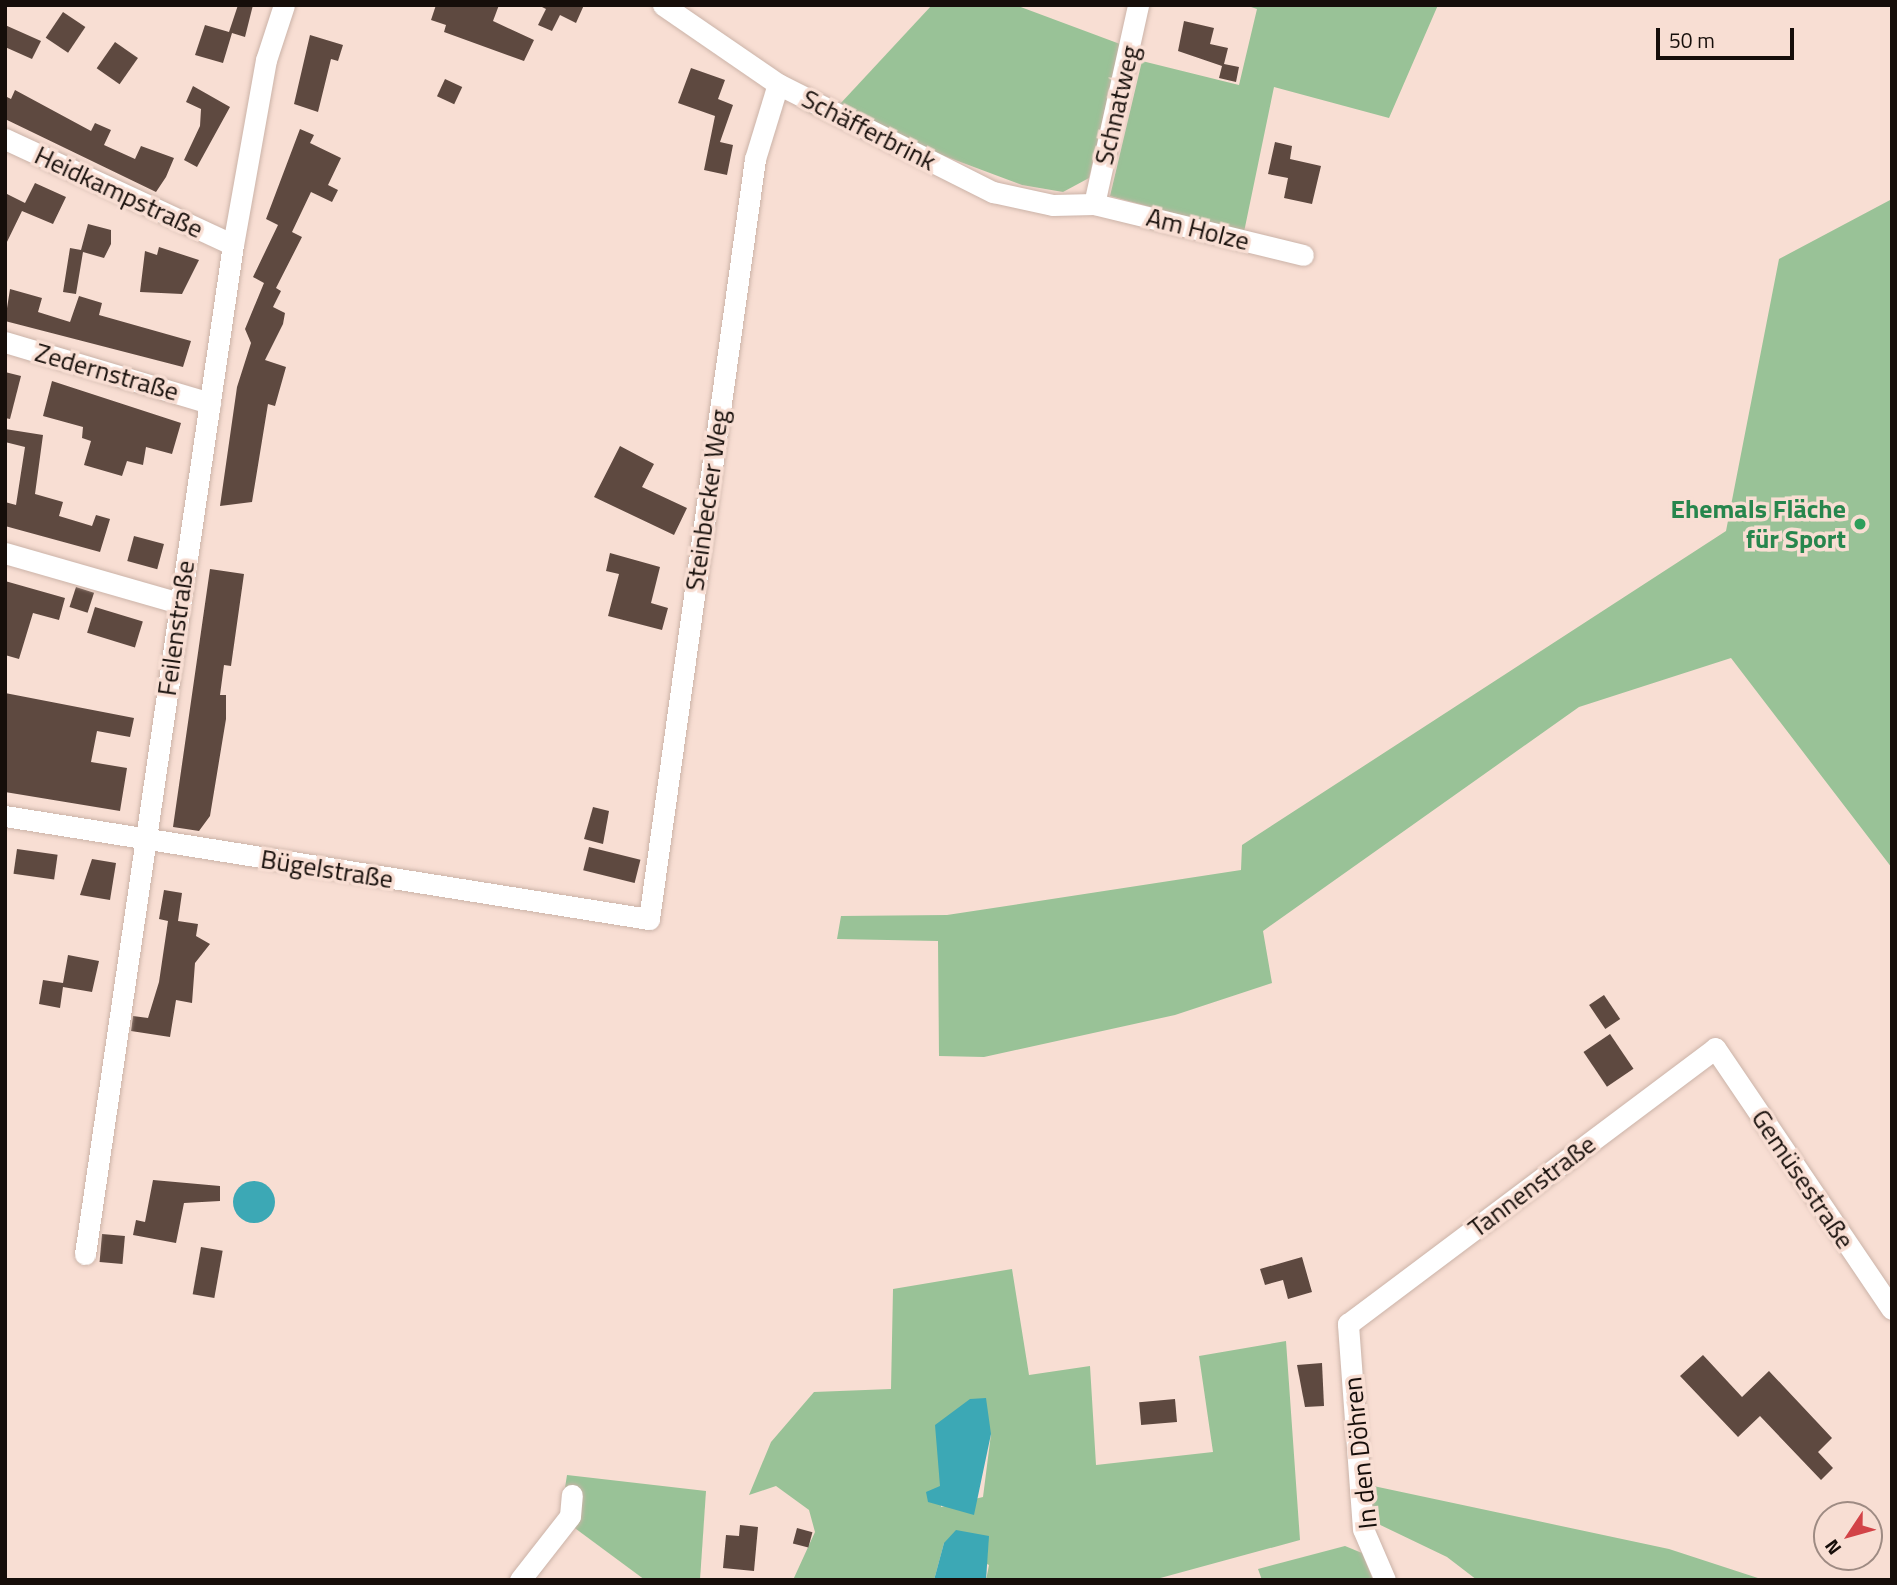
<!DOCTYPE html>
<html>
<head>
<meta charset="utf-8">
<style>
	body { margin:0 }
	#map { position:relative; width:1897px; height:1585px; overflow:hidden; background:#f8ded3; font-family:"Titillium Web",sans-serif }
	div>[style] { position:absolute }
	.green>* { inset:0; background:#99c297 }
	.water>* { inset:0; background:#3ca8b5 }
	.round { border-radius:50% }
	.building>* { inset:0; background:#5e4940; transform-origin:0 0 }
	.roads { filter:drop-shadow(0 0 2px #cbb3a8) drop-shadow(0 0 2px #cbb3a8) }
	.minor>* { height:21px; margin:-10.5px; padding:0 10.5px; transform-origin:10.5px; border-radius:10.5px; background:#fff }
	.dots>* { width:19px; height:19px; translate:-50% -50%; box-sizing:border-box; border:4px solid #f8ded3; border-radius:50% }
	span { translate:-50% -50%; white-space:nowrap; text-align:center; line-height:1.15; -webkit-text-stroke:7px #f8ded3; paint-order:stroke }
	.street-label { font-size:26px; color:#160e0a }
	.leisure-label { font-size:26px; color:#27864d; font-weight:700 }
	.right { translate:-100% -50%; text-align:right }
	.frame { position:absolute; inset:0; border:7px solid #160e0a; pointer-events:none }
	.north { position:absolute; left:1813px; top:1501px; width:70px; height:70px; box-sizing:border-box; background:#f8ded3; border:2px solid #9e8b83; border-radius:50%; rotate:234deg; font-size:19px; font-weight:700; line-height:28px; text-align:center; color:#160e0a }
	.north::after { content:''; display:block; margin:auto; width:24px; height:32px; background:#d24347; clip-path:polygon(50% 0,100% 100%,50% 72%,0 100%) }
	.scale { position:absolute; left:1656px; top:28px; width:138px; height:32px; box-sizing:border-box; border:4px solid #160e0a; border-top:0; padding-left:9px; font-size:21px; line-height:24px; white-space:nowrap; color:#160e0a; -webkit-text-stroke:5px #f8ded3; paint-order:stroke }
</style>
</head>
<body>
<div id="map">
	<div class="green">
		<i style="clip-path:polygon(932px 5px,1015px 5px,1120px 44px,1089px 178px,1063px 192px,1022px 185px,899px 139px,840px 104px)"></i>
		<i style="clip-path:polygon(1245px 5px,1438px 5px,1389px 118px,1274px 87px,1244px 232px,1110px 196px,1142px 61px,1239px 85px,1257px 9px)"></i>
		<i style="clip-path:polygon(1892px 199px,1892px 868px,1731px 658px,1579px 707px,1263px 931px,1272px 983px,1175px 1015px,984px 1057px,939px 1056px,938px 941px,837px 939px,841px 916px,947px 915px,1241px 870px,1242px 845px,1726px 531px,1779px 259px)"></i>
		<i style="clip-path:polygon(evenodd,1012px 1269px,1029px 1375px,1090px 1366px,1096px 1465px,1213px 1452px,1199px 1356px,1286px 1341px,1300px 1540px,1153px 1580px,986px 1580px,989px 1565px,944px 1543px,934px 1580px,793px 1580px,815px 1532px,809px 1510px,776px 1486px,749px 1495px,771px 1442px,814px 1392px,891px 1389px,893px 1289px,1012px 1269px,991px 1434px,983px 1497px,941px 1507px,940px 1466px,991px 1434px)"></i>
		<i style="clip-path:polygon(567px 1475px,706px 1491px,700px 1580px,645px 1580px,572px 1526px,561px 1514px)"></i>
		<i style="clip-path:polygon(1364px 1484px,1669px 1549px,1764px 1580px,1477px 1580px,1447px 1557px,1372px 1521px)"></i>
		<i style="clip-path:polygon(1345px 1546px,1362px 1553px,1373px 1580px,1262px 1580px,1258px 1569px)"></i>
	</div>
	<div class="water">
		<i class="round" style="left:233px;top:1181px;width:42px;height:42px"></i>
		<i style="clip-path:polygon(986px 1398px,991px 1434px,974px 1515px,928px 1502px,926px 1492px,940px 1486px,935px 1425px,970px 1399px)"></i>
		<i style="clip-path:polygon(956px 1530px,989px 1536px,986px 1580px,934px 1580px,944px 1543px)"></i>
	</div>
	<div class="building">
		<i style="clip-path:polygon(238px 5px,253px 5px,245px 37px,232px 33px,223px 63px,195px 55px,205px 25px,229px 32px)"></i>
		<i style="clip-path:polygon(436px 5px,499px 5px,493px 21px,534px 40px,524px 61px,444px 32px,446px 25px,431px 20px)"></i>
		<i style="clip-path:polygon(538px 5px,584px 5px,576px 23px,560px 15px,552px 31px,538px 25px,546px 9px)"></i>
		<i style="left:63px;top:12px;width:27px;height:31px;rotate:34deg"></i>
		<i style="clip-path:polygon(1184px 21px,1214px 28px,1210px 44px,1228px 48px,1224px 64px,1239px 67px,1236px 82px,1219px 78px,1222px 66px,1178px 51px)"></i>
		<i style="clip-path:polygon(5px 25px,41px 41px,32px 59px,5px 47px)"></i>
		<i style="clip-path:polygon(310px 35px,343px 45px,338px 61px,331px 59px,318px 112px,294px 104px)"></i>
		<i style="left:115px;top:42px;width:28px;height:32px;rotate:35deg"></i>
		<i style="clip-path:polygon(691px 68px,725px 80px,718px 99px,733px 105px,720px 142px,733px 145px,727px 175px,704px 170px,715px 116px,678px 103px)"></i>
		<i style="left:445px;top:79px;width:19px;height:19px;rotate:25deg"></i>
		<i style="clip-path:polygon(193px 86px,230px 107px,197px 167px,184px 160px,200px 126px,201px 109px,186px 102px)"></i>
		<i style="clip-path:polygon(15px 90px,91px 131px,95px 123px,111px 130px,104px 145px,135px 159px,141px 146px,174px 158px,166px 177px,156px 192px,5px 119px,5px 96px,11px 99px)"></i>
		<i style="clip-path:polygon(300px 129px,314px 135px,310px 143px,341px 158px,328px 185px,338px 190px,332px 202px,311px 192px,292px 232px,302px 237px,276px 288px,281px 291px,273px 307px,285px 313px,283px 324px,265px 360px,286px 367px,275px 406px,268px 404px,252px 502px,220px 506px,237px 387px,251px 343px,245px 329px,264px 283px,253px 277px,278px 225px,266px 219px)"></i>
		<i style="clip-path:polygon(1275px 142px,1292px 146px,1290px 159px,1321px 166px,1312px 204px,1284px 198px,1288px 178px,1268px 174px)"></i>
		<i style="clip-path:polygon(35px 183px,66px 197px,53px 224px,22px 211px,5px 246px,7px 194px,25px 203px)"></i>
		<i style="clip-path:polygon(88px 224px,111px 230px,111px 244px,104px 258px,83px 252px,76px 294px,63px 292px,70px 248px,81px 250px)"></i>
		<i style="clip-path:polygon(159px 247px,199px 260px,182px 294px,140px 292px,145px 251px,157px 255px)"></i>
		<i style="clip-path:polygon(10px 289px,42px 298px,38px 312px,70px 322px,79px 296px,102px 303px,99px 315px,191px 341px,183px 367px,5px 321px)"></i>
		<i style="clip-path:polygon(5px 372px,21px 376px,10px 419px,5px 418px)"></i>
		<i style="clip-path:polygon(52px 381px,181px 423px,172px 454px,146px 447px,143px 465px,127px 461px,122px 476px,84px 465px,91px 441px,82px 438px,83px 427px,43px 416px)"></i>
		<i style="clip-path:polygon(5px 429px,43px 435px,35px 494px,63px 502px,59px 516px,92px 526px,96px 515px,110px 519px,100px 552px,5px 526px,5px 502px,16px 505px,25px 447px,5px 442px)"></i>
		<i style="clip-path:polygon(620px 446px,654px 464px,642px 487px,687px 508px,674px 535px,594px 497px)"></i>
		<i style="left:134px;top:536px;width:31px;height:26px;rotate:15deg"></i>
		<i style="clip-path:polygon(610px 553px,660px 567px,651px 603px,668px 608px,662px 630px,608px 616px,619px 574px,606px 571px)"></i>
		<i style="clip-path:polygon(210px 569px,244px 574px,231px 666px,224px 665px,220px 695px,226px 695px,226px 719px,210px 816px,199px 831px,173px 827px)"></i>
		<i style="clip-path:polygon(5px 581px,65px 598px,59px 620px,33px 613px,19px 659px,5px 655px)"></i>
		<i style="left:76px;top:587px;width:19px;height:21px;rotate:18deg"></i>
		<i style="left:95px;top:607px;width:50px;height:27px;rotate:17deg"></i>
		<i style="clip-path:polygon(5px 693px,134px 718px,130px 737px,97px 731px,91px 762px,127px 768px,120px 811px,5px 792px)"></i>
		<i style="clip-path:polygon(593px 807px,609px 811px,603px 844px,584px 839px)"></i>
		<i style="left:589px;top:847px;width:53px;height:24px;rotate:14deg"></i>
		<i style="left:17px;top:849px;width:41px;height:25px;rotate:8deg"></i>
		<i style="clip-path:polygon(92px 859px,116px 863px,110px 900px,80px 895px)"></i>
		<i style="clip-path:polygon(164px 890px,182px 893px,178px 921px,198px 924px,196px 936px,210px 944px,195px 963px,192px 1003px,176px 1000px,170px 1037px,131px 1031px,133px 1016px,148px 1018px,159px 982px,168px 921px,159px 919px)"></i>
		<i style="clip-path:polygon(68px 955px,99px 961px,92px 992px,63px 987px,60px 1008px,39px 1004px,43px 980px,63px 983px)"></i>
		<i style="left:1604px;top:995px;width:29px;height:18px;rotate:56deg"></i>
		<i style="left:1610px;top:1034px;width:42px;height:32px;rotate:56deg"></i>
		<i style="clip-path:polygon(153px 1180px,220px 1186px,220px 1201px,184px 1203px,176px 1243px,133px 1235px,136px 1220px,145px 1222px)"></i>
		<i style="left:102px;top:1234px;width:23px;height:28px;rotate:5deg"></i>
		<i style="left:201px;top:1247px;width:22px;height:48px;rotate:10deg"></i>
		<i style="clip-path:polygon(1302px 1257px,1312px 1292px,1288px 1299px,1283px 1280px,1265px 1285px,1260px 1269px)"></i>
		<i style="clip-path:polygon(1703px 1355px,1742px 1397px,1769px 1371px,1832px 1438px,1818px 1452px,1833px 1468px,1821px 1480px,1760px 1416px,1738px 1437px,1680px 1376px)"></i>
		<i style="clip-path:polygon(1322px 1363px,1324px 1406px,1305px 1407px,1297px 1365px)"></i>
		<i style="left:1175px;top:1399px;width:23px;height:36px;rotate:85deg"></i>
		<i style="clip-path:polygon(740px 1525px,758px 1527px,754px 1571px,723px 1568px,726px 1535px,739px 1536px)"></i>
		<i style="left:797px;top:1528px;width:16px;height:16px;rotate:15deg"></i>
	</div>
	<div class="roads">
		<div class="minor">
			<i style="left:663px;top:5px;width:140px;rotate:34.5deg"></i>
			<i style="left:778px;top:84px;width:241px;rotate:26.7deg"></i>
			<i style="left:993px;top:192px;width:61px;rotate:12.2deg"></i>
			<i style="left:1053px;top:205px;width:41px;rotate:-1.4deg"></i>
			<i style="left:1094px;top:204px;width:215px;rotate:13.7deg"></i>
			<i style="left:5px;top:139px;width:251px;rotate:24.9deg"></i>
			<i style="left:1094px;top:204px;width:204px;rotate:-77.5deg"></i>
			<i style="left:5px;top:342px;width:214px;rotate:16.6deg"></i>
			<i style="left:5px;top:553px;width:181px;rotate:16deg"></i>
			<i style="left:5px;top:816px;width:652px;rotate:9.09deg"></i>
			<i style="left:649px;top:919px;width:767px;rotate:-82.06deg"></i>
			<i style="left:755px;top:159px;width:78px;rotate:-73deg"></i>
			<i style="left:85px;top:1254px;width:1020px;rotate:-81.66deg"></i>
			<i style="left:233px;top:245px;width:188px;rotate:-79.9deg"></i>
			<i style="left:266px;top:60px;width:58px;rotate:-71.9deg"></i>
			<i style="left:520px;top:1580px;width:81px;rotate:-52deg"></i>
			<i style="left:570px;top:1516px;width:21px;rotate:-85deg"></i>
			<i style="left:1385px;top:1580px;width:56px;rotate:-113.3deg"></i>
			<i style="left:1363px;top:1529px;width:206px;rotate:-94.2deg"></i>
			<i style="left:1348px;top:1324px;width:459px;rotate:-36.9deg"></i>
			<i style="left:1715px;top:1048px;width:315px;rotate:55.9deg"></i>
		</div>
	</div>
	<div class="dots">
		<i style="left:1860px;top:524px;background:#2e9e5b"></i>
	</div>
	<div class="street-label">
		<span style="left:1117px;top:105px;rotate:-77deg">Schnatweg</span>
		<span style="left:869px;top:130px;rotate:27deg">Schäfferbrink</span>
		<span style="left:119px;top:192px;rotate:25deg">Heidkampstraße</span>
		<span style="left:1198px;top:229px;rotate:14deg">Am Holze</span>
		<span style="left:107px;top:372px;rotate:16deg">Zedernstraße</span>
		<span style="left:707px;top:500px;rotate:-82deg">Steinbecker Weg</span>
		<span style="left:176px;top:628px;rotate:-82deg">Feilenstraße</span>
		<span style="left:327px;top:869px;rotate:9deg">Bügelstraße</span>
		<span style="left:1803px;top:1179px;rotate:56deg">Gemüsestraße</span>
		<span style="left:1532px;top:1186px;rotate:-37deg">Tannenstraße</span>
		<span style="left:1360px;top:1453px;rotate:-96deg">In den Döhren</span>
	</div>
	<div class="leisure-label">
		<span class="right" style="left:1846px;top:524px">Ehemals Fläche<br>für Sport</span>
	</div>
	<div class="frame"></div>
	<div class="north">N</div>
	<div class="scale">50 m</div>
</div>
</body>
</html>
